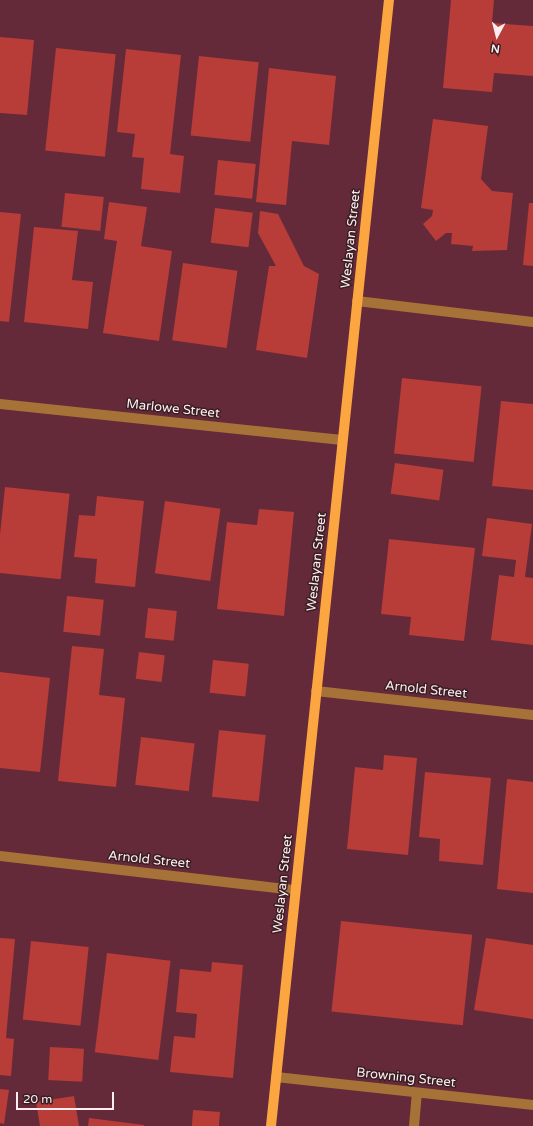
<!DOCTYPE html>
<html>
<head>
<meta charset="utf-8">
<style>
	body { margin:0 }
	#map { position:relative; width:533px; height:1126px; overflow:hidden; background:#652a39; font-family:"Varela Round",sans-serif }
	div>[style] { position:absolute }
	.building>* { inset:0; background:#b83c38; transform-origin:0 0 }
	.minor>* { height:10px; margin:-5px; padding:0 5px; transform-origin:5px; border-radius:5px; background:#a77238 }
	.major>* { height:10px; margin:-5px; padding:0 5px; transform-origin:5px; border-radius:5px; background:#fca642 }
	span { translate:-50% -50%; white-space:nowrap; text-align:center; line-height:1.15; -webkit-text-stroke:3px #391e24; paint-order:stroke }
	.street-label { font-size:13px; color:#feeef0 }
	.north { position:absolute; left:477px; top:16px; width:40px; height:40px; -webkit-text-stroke:3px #391e24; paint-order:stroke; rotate:187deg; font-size:11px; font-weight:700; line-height:16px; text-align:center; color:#feeef0 }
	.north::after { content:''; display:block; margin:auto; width:14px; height:18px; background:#feeef0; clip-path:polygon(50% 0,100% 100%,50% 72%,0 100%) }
	.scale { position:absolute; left:16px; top:1092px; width:98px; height:18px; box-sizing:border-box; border:2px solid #feeef0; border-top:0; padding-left:5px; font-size:12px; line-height:14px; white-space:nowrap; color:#feeef0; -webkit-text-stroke:3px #391e24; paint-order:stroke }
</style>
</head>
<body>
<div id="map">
	<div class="building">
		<i style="clip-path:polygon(451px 0,494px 0,492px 23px,533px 26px,533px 76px,494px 73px,492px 92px,443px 88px)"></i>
		<i style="clip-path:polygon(0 37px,34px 40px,27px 115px,0 113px)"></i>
		<i style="left:56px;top:48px;width:60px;height:103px;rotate:6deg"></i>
		<i style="clip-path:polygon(126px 49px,181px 55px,170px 154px,184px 156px,180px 193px,141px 189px,144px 158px,132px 157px,135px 134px,117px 132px)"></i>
		<i style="left:199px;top:56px;width:60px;height:80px;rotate:6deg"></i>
		<i style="clip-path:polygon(269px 68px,336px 76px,329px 145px,292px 141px,286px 205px,256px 202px)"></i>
		<i style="clip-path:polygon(433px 119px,488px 126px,481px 179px,492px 191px,513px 193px,507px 250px,472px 251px,473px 246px,451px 244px,452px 233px,446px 233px,436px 241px,423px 224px,432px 216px,433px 210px,421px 208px)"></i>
		<i style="left:218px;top:160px;width:38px;height:35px;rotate:6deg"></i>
		<i style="left:65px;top:193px;width:39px;height:34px;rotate:6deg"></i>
		<i style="clip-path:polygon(109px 202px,147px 207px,141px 246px,172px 251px,159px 341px,103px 333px,117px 241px,104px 239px)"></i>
		<i style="clip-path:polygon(529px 203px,533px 203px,533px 266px,523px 265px)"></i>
		<i style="left:215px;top:208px;width:38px;height:35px;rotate:7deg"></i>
		<i style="clip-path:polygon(260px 211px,278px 214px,304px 266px,319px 274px,307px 358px,256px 350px,269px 266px,276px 266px,258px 233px)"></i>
		<i style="clip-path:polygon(0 212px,21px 214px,9px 322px,0 321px)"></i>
		<i style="clip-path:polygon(34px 227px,78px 231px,72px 280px,93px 282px,88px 329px,24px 322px)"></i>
		<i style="left:183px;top:263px;width:55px;height:78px;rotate:8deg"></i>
		<i style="left:402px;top:378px;width:80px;height:76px;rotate:6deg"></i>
		<i style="clip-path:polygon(501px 401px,533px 404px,533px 490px,492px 486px)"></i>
		<i style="left:395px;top:463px;width:49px;height:31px;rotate:8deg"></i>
		<i style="left:5px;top:487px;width:65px;height:86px;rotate:6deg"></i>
		<i style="clip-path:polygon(97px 496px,144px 501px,135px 587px,95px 583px,97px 559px,74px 557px,79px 515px,95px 516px)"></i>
		<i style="left:165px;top:501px;width:56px;height:73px;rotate:8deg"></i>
		<i style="clip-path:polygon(259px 509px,294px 512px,284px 616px,217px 609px,227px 522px,257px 525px)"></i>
		<i style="clip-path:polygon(487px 518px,532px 524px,525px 577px,533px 578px,533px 645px,491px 640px,499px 575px,514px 577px,516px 560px,482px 556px)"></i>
		<i style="clip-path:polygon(389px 539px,475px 548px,464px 641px,409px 635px,411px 617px,381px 614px)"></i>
		<i style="left:67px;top:596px;width:37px;height:36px;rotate:6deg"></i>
		<i style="left:148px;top:608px;width:29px;height:30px;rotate:6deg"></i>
		<i style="clip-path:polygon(72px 646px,104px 649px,99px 695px,125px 698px,116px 787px,58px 781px)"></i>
		<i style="left:139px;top:652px;width:26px;height:27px;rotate:7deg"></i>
		<i style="left:213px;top:660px;width:36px;height:33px;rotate:6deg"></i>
		<i style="clip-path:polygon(0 672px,50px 678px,40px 772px,0 768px)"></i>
		<i style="left:219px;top:730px;width:47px;height:67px;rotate:6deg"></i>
		<i style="left:141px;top:737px;width:54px;height:48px;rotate:7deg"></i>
		<i style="clip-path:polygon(384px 755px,417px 758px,408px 855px,347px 849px,355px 767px,383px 770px)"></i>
		<i style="clip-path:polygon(425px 772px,491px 778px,483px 865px,439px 861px,440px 839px,419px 837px)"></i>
		<i style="clip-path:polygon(507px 779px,533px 782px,533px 893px,497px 889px)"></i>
		<i style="left:341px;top:921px;width:132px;height:91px;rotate:6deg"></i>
		<i style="clip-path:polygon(0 938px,15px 939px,6px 1038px,14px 1039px,11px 1076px,0 1075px)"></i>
		<i style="clip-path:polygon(486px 938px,533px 945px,533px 1019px,474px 1010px)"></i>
		<i style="left:31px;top:941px;width:58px;height:79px;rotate:6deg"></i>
		<i style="left:107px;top:953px;width:64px;height:100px;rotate:7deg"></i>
		<i style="clip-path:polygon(212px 962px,243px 965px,233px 1078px,170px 1072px,174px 1036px,195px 1038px,197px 1014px,176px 1012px,180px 969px,211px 972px)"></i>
		<i style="left:50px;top:1047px;width:34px;height:33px;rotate:3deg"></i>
		<i style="clip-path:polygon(0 1089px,9px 1090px,4px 1124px,0 1123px)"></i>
		<i style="clip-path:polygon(74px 1096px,79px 1126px,40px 1126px,36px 1102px)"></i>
		<i style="left:193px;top:1110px;width:27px;height:16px;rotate:4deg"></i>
		<i style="clip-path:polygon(89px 1118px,144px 1125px,144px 1126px,88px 1126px)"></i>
	</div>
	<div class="minor">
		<i style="left:357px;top:301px;width:177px;rotate:6.8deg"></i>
		<i style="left:0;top:404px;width:344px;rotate:6deg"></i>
		<i style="left:316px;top:691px;width:218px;rotate:6.3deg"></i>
		<i style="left:0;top:856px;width:297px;rotate:6.6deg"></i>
		<i style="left:276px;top:1077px;width:259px;rotate:6.2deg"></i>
		<i style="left:414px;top:1126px;width:33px;rotate:-85deg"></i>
	</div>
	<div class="major">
		<i style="left:271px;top:1126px;width:1132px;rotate:-84.02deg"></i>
	</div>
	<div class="street-label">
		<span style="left:351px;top:239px;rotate:-84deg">Weslayan Street</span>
		<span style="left:173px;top:409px;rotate:6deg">Marlowe Street</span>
		<span style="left:317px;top:562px;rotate:-84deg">Weslayan Street</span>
		<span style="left:426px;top:690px;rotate:6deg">Arnold Street</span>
		<span style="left:149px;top:860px;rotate:6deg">Arnold Street</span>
		<span style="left:283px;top:884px;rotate:-84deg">Weslayan Street</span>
		<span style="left:406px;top:1078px;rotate:6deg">Browning Street</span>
	</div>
	<div class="north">N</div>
	<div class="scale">20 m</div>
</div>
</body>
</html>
